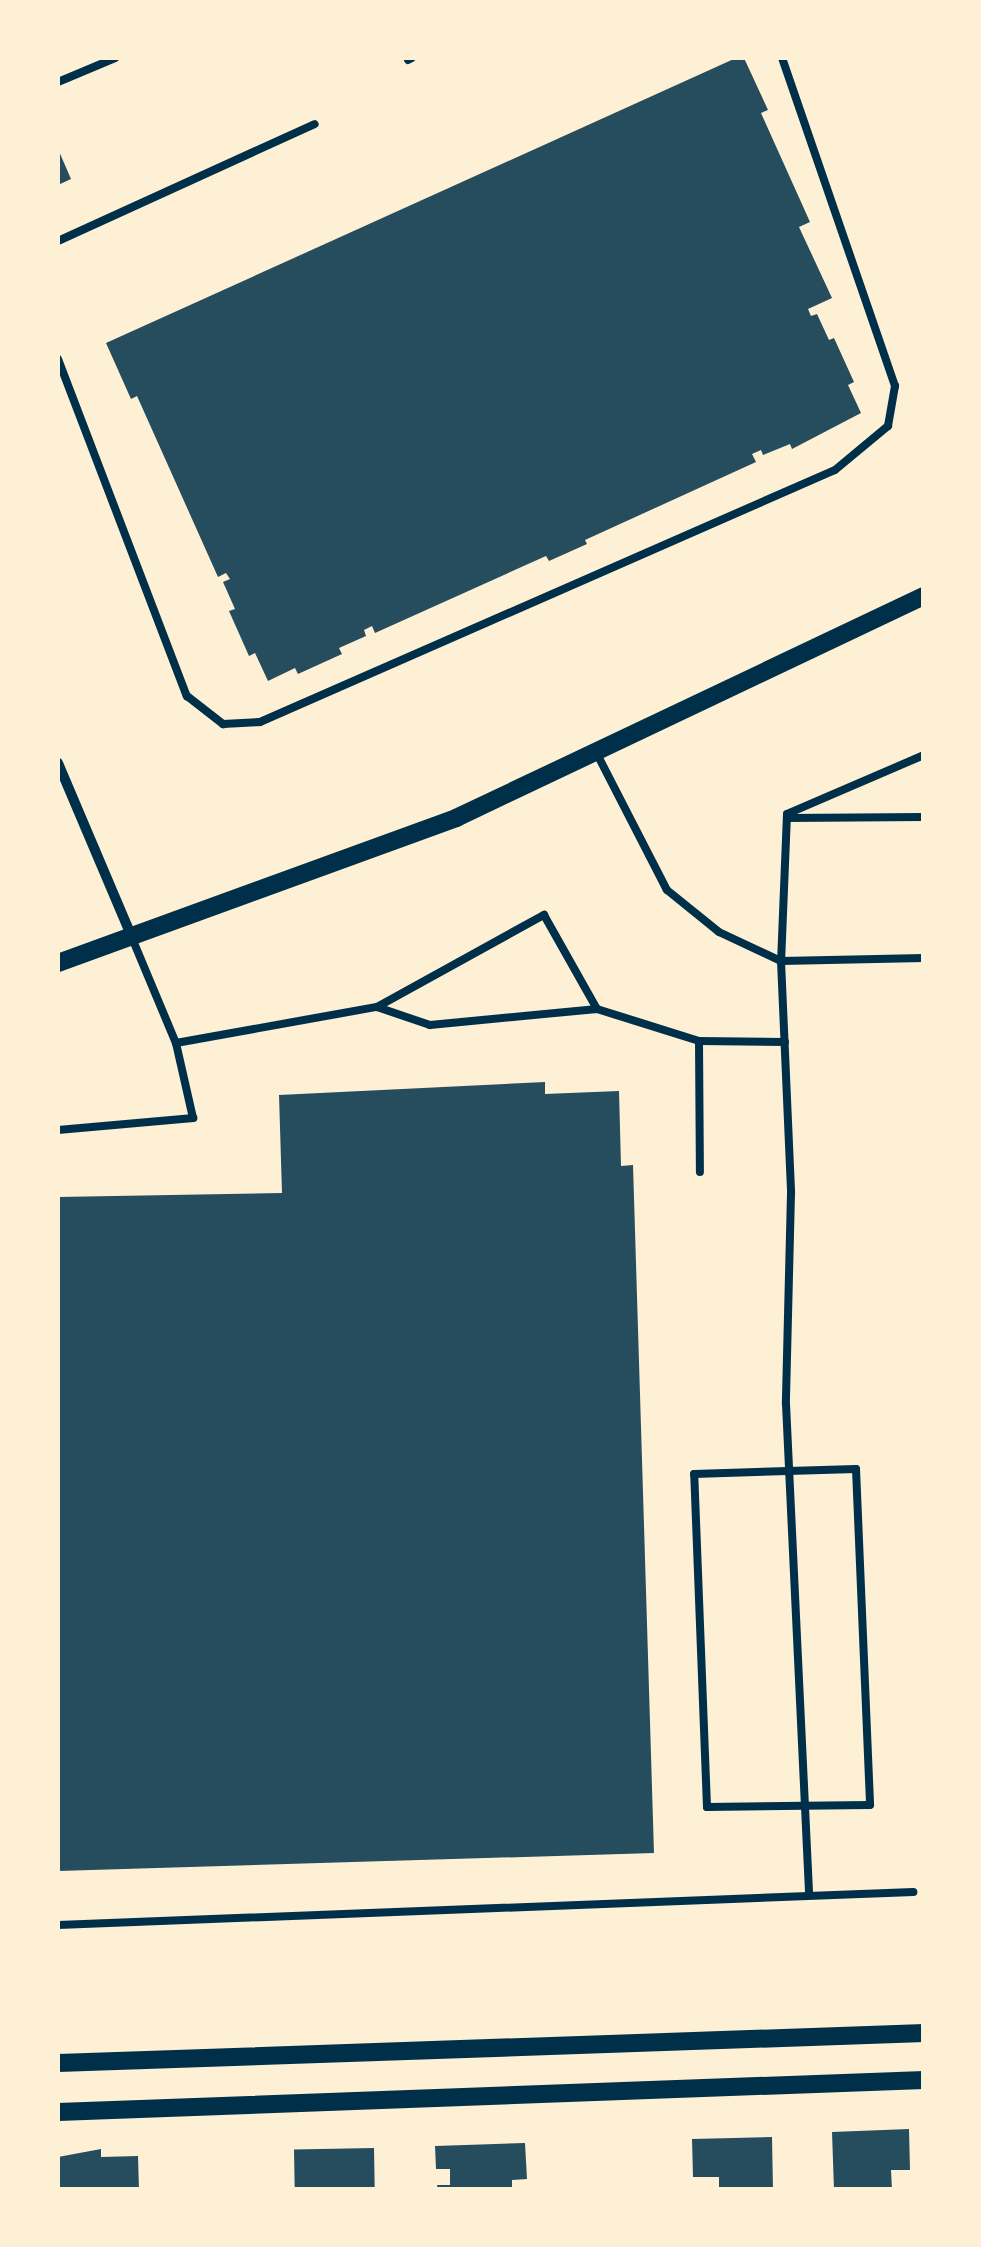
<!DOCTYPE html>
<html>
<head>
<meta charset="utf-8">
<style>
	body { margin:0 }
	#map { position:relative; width:981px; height:2247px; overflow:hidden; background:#fdf0d5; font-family:Overpass,sans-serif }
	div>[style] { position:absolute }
	.building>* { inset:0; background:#264d5e; transform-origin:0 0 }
	.service>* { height:8px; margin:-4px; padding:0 4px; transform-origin:4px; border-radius:4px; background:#003049 }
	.minor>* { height:10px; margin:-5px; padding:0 5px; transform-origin:5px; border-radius:5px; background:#003049 }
	.tertiary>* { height:18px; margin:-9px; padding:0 9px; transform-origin:9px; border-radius:9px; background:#003049 }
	span { translate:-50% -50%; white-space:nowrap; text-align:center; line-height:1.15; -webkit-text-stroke:10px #fdf0d5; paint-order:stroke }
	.frame { position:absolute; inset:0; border:60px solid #fdf0d5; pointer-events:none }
</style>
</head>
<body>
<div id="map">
	<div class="building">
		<i style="clip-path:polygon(736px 58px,744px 58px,768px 110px,761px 113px,810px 222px,799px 227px,832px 298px,808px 309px,811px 316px,817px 314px,829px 340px,834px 338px,854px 382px,848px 385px,861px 413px,792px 449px,790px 444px,763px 455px,761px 450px,752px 454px,756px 462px,585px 540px,587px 544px,549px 561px,546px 556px,375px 633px,372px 626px,364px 630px,366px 636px,339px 648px,342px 654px,298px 674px,295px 668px,268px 681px,255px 653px,249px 656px,229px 611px,235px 609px,223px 582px,230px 579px,226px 573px,218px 577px,137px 396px,131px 399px,106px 343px)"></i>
		<i style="clip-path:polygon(58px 149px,71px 179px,58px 185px)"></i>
		<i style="clip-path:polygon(545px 1082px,545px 1094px,619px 1091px,621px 1166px,633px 1165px,654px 1853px,58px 1871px,58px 1197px,282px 1193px,279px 1095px)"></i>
		<i style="clip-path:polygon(909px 2129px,910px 2170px,891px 2170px,892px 2190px,834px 2190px,832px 2132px)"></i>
		<i style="clip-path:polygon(772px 2137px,773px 2190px,719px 2190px,719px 2177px,693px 2177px,692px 2139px)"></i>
		<i style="clip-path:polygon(525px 2143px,527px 2179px,512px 2180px,512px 2190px,438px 2190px,437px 2185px,450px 2185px,450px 2169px,436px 2169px,435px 2146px)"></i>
		<i style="left:374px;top:2148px;width:42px;height:80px;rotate:89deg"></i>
		<i style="clip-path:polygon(101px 2149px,101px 2157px,138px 2156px,139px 2190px,58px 2190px,58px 2157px)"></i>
	</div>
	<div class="service">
		<i style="left:408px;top:60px;width:4px;rotate:-27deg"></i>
		<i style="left:58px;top:82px;width:62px;rotate:-22.8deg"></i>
		<i style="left:58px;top:241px;width:282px;rotate:-24.5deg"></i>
		<i style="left:58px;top:359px;width:361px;rotate:69.1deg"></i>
		<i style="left:187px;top:696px;width:46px;rotate:37.9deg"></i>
		<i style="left:223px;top:724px;width:37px;rotate:-3deg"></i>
		<i style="left:260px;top:722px;width:628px;rotate:-23.67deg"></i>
		<i style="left:835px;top:470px;width:69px;rotate:-39.7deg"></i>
		<i style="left:888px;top:426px;width:41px;rotate:-80.1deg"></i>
		<i style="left:895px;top:386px;width:347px;rotate:-109deg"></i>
		<i style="left:596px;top:752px;width:155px;rotate:62.8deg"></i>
		<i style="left:667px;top:890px;width:67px;rotate:38.9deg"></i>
		<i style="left:719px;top:932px;width:68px;rotate:25.1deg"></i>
		<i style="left:781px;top:961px;width:232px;rotate:87.5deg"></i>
		<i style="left:791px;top:1193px;width:211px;rotate:91.4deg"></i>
		<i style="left:786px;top:1404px;width:491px;rotate:87.3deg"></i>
		<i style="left:924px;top:755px;width:149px;rotate:156.7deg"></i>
		<i style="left:787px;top:814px;width:147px;rotate:92.3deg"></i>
		<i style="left:781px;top:961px;width:143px;rotate:-1.2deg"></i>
		<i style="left:787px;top:818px;width:137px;rotate:-0.4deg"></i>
		<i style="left:132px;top:938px;width:114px;rotate:67.3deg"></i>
		<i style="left:176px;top:1043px;width:204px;rotate:-10.2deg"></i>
		<i style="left:377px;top:1007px;width:191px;rotate:-28.9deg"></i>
		<i style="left:544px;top:915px;width:108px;rotate:60.6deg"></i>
		<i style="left:597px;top:1009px;width:107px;rotate:17.4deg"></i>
		<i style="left:699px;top:1041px;width:131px;rotate:89.6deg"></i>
		<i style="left:377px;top:1007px;width:56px;rotate:18.8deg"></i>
		<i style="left:430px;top:1025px;width:168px;rotate:-5.5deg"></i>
		<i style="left:699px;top:1041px;width:86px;rotate:0.7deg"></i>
		<i style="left:58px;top:1130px;width:136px;rotate:-5.1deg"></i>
		<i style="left:193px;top:1118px;width:77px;rotate:-102.8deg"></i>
		<i style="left:856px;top:1469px;width:336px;rotate:87.6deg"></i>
		<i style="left:870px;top:1805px;width:163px;rotate:179.3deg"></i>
		<i style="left:707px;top:1807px;width:333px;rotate:-92.2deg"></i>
		<i style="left:694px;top:1474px;width:162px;rotate:-1.8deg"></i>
		<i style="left:58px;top:1925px;width:856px;rotate:-2.21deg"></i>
	</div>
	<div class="minor">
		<i style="left:58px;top:763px;width:189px;rotate:67deg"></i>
	</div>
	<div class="tertiary">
		<i style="left:58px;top:963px;width:424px;rotate:-20deg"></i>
		<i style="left:456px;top:818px;width:518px;rotate:-25.38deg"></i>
		<i style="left:58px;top:2063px;width:867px;rotate:-1.98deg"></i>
		<i style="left:58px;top:2112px;width:867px;rotate:-2.12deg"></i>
	</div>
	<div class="frame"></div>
</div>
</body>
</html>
